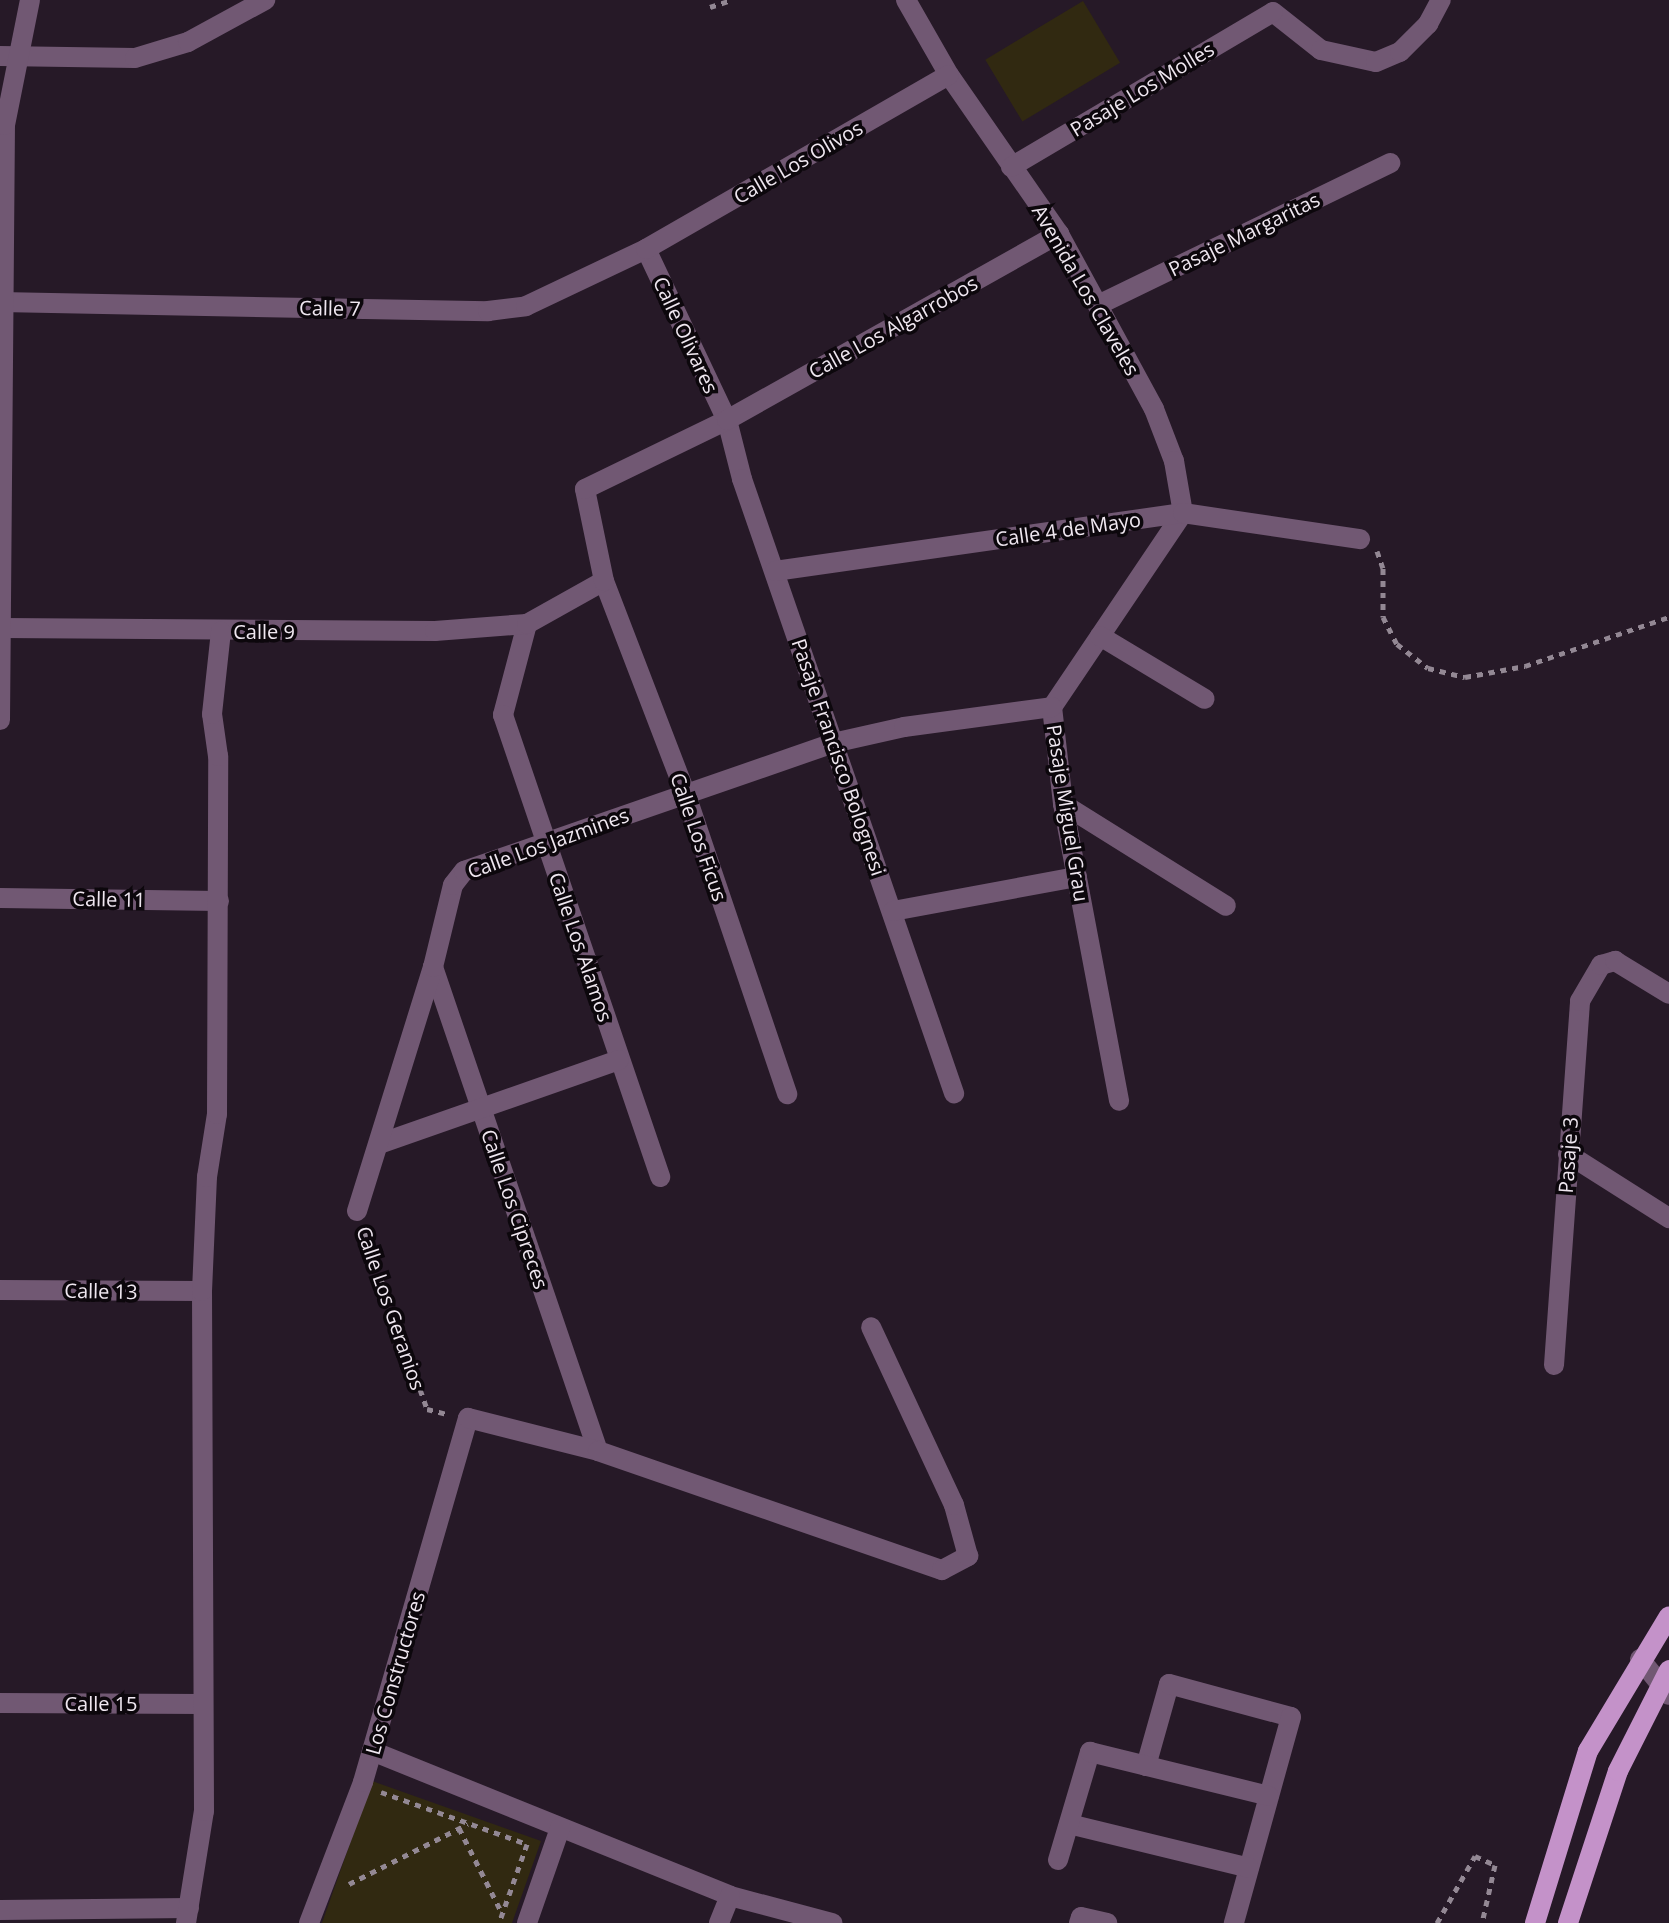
<!DOCTYPE html>
<html>
<head>
<meta charset="utf-8">
<style>
	body { margin:0 }
	#map { position:relative; width:1669px; height:1923px; overflow:hidden; background:#261927; font-family:"Open Sans",sans-serif }
	div>[style] { position:absolute }
	.green>* { inset:0; background:#312911; transform-origin:0 0 }
	.path>* { height:5px; margin-top:-2.5px; transform-origin:0; background:repeating-linear-gradient(90deg,#938894 0 6px,transparent 0 12px) }
	.minor>* { height:20px; margin:-10px; padding:0 10px; transform-origin:10px; border-radius:10px; background:#715873 }
	.tertiary>* { height:20px; margin:-10px; padding:0 10px; transform-origin:10px; border-radius:10px; background:#715873 }
	.primary>* { height:20px; margin:-10px; padding:0 10px; transform-origin:10px; border-radius:10px; background:#c492c9 }
	span { translate:-50% -50%; white-space:nowrap; text-align:center; line-height:1.15; -webkit-text-stroke:7px #0c070c; paint-order:stroke }
	.street-label { font-size:20px; color:#efe7f0 }
</style>
</head>
<body>
<div id="map">
	<div class="green">
		<i style="left:1083px;top:1px;width:72px;height:114px;rotate:59deg"></i>
		<i style="clip-path:polygon(372px 1781px,541px 1841px,512px 1923px,322px 1923px)"></i>
	</div>
	<div class="path">
		<i style="left:710px;top:7px;width:22px;rotate:-18deg"></i>
		<i style="left:1377px;top:551px;width:18px;rotate:71deg"></i>
		<i style="left:1383px;top:568px;width:49px;rotate:90deg"></i>
		<i style="left:1383px;top:617px;width:30px;rotate:63deg"></i>
		<i style="left:1397px;top:644px;width:39px;rotate:38deg"></i>
		<i style="left:1428px;top:668px;width:38px;rotate:14deg"></i>
		<i style="left:1465px;top:677px;width:61px;rotate:-10.4deg"></i>
		<i style="left:1525px;top:666px;width:152px;rotate:-18.8deg"></i>
		<i style="left:364px;top:1231px;width:189px;rotate:70.5deg"></i>
		<i style="left:427px;top:1409px;width:21px;rotate:14deg"></i>
		<i style="left:381px;top:1792px;width:155px;rotate:19.6deg"></i>
		<i style="left:527px;top:1844px;width:84px;rotate:109.5deg"></i>
		<i style="left:459px;top:1828px;width:95px;rotate:63.2deg"></i>
		<i style="left:349px;top:1884px;width:133px;rotate:-26.8deg"></i>
		<i style="left:1437px;top:1923px;width:77px;rotate:-60.4deg"></i>
		<i style="left:1475px;top:1856px;width:22px;rotate:24deg"></i>
		<i style="left:1495px;top:1865px;width:59px;rotate:102.6deg"></i>
	</div>
	<div class="minor">
		<i style="left:906px;top:0;width:86px;rotate:60.2deg"></i>
		<i style="left:949px;top:75px;width:193px;rotate:55.3deg"></i>
		<i style="left:1059px;top:234px;width:199px;rotate:61.5deg"></i>
		<i style="left:1154px;top:409px;width:56px;rotate:69deg"></i>
		<i style="left:1174px;top:461px;width:53px;rotate:80.2deg"></i>
		<i style="left:1183px;top:513px;width:234px;rotate:124deg"></i>
		<i style="left:1052px;top:707px;width:98px;rotate:83.5deg"></i>
		<i style="left:1063px;top:804px;width:302px;rotate:79.3deg"></i>
		<i style="left:1273px;top:12px;width:61px;rotate:38.4deg"></i>
		<i style="left:1321px;top:50px;width:56px;rotate:12.3deg"></i>
		<i style="left:1376px;top:62px;width:26px;rotate:-23deg"></i>
		<i style="left:1400px;top:52px;width:40px;rotate:-45deg"></i>
		<i style="left:1428px;top:24px;width:27px;rotate:-62deg"></i>
		<i style="left:0;top:56px;width:135px;rotate:0.8deg"></i>
		<i style="left:135px;top:58px;width:55px;rotate:-16.8deg"></i>
		<i style="left:188px;top:42px;width:88px;rotate:-28.6deg"></i>
		<i style="left:1011px;top:167px;width:304px;rotate:-30.6deg"></i>
		<i style="left:646px;top:249px;width:189px;rotate:64.7deg"></i>
		<i style="left:727px;top:420px;width:61px;rotate:75.7deg"></i>
		<i style="left:742px;top:479px;width:650px;rotate:70.95deg"></i>
		<i style="left:0;top:302px;width:488px;rotate:1.1deg"></i>
		<i style="left:488px;top:311px;width:38px;rotate:-7deg"></i>
		<i style="left:526px;top:306px;width:133px;rotate:-25.4deg"></i>
		<i style="left:646px;top:249px;width:349px;rotate:-29.9deg"></i>
		<i style="left:1098px;top:305px;width:325px;rotate:-25.9deg"></i>
		<i style="left:775px;top:571px;width:412px;rotate:-8.1deg"></i>
		<i style="left:1183px;top:513px;width:179px;rotate:8.4deg"></i>
		<i style="left:604px;top:581px;width:229px;rotate:69deg"></i>
		<i style="left:686px;top:795px;width:316px;rotate:71.3deg"></i>
		<i style="left:527px;top:624px;width:94px;rotate:104.8deg"></i>
		<i style="left:503px;top:715px;width:488px;rotate:71.2deg"></i>
		<i style="left:2px;top:628px;width:433px;rotate:0.4deg"></i>
		<i style="left:435px;top:631px;width:92px;rotate:-4.4deg"></i>
		<i style="left:527px;top:624px;width:88px;rotate:-29.2deg"></i>
		<i style="left:604px;top:581px;width:94px;rotate:-101.7deg"></i>
		<i style="left:585px;top:489px;width:158px;rotate:-25.9deg"></i>
		<i style="left:727px;top:420px;width:381px;rotate:-29.3deg"></i>
		<i style="left:1100px;top:636px;width:122px;rotate:31deg"></i>
		<i style="left:1063px;top:804px;width:192px;rotate:32deg"></i>
		<i style="left:0;top:898px;width:219px;rotate:0.8deg"></i>
		<i style="left:893px;top:911px;width:187px;rotate:-10.5deg"></i>
		<i style="left:433px;top:967px;width:511px;rotate:71.18deg"></i>
		<i style="left:379px;top:1144px;width:254px;rotate:-19.3deg"></i>
		<i style="left:1568px;top:1154px;width:120px;rotate:32.4deg"></i>
		<i style="left:357px;top:1211px;width:256px;rotate:-72.7deg"></i>
		<i style="left:433px;top:967px;width:84px;rotate:-76.3deg"></i>
		<i style="left:453px;top:885px;width:18px;rotate:-52deg"></i>
		<i style="left:464px;top:871px;width:391px;rotate:-19.1deg"></i>
		<i style="left:833px;top:743px;width:73px;rotate:-12.7deg"></i>
		<i style="left:904px;top:727px;width:149px;rotate:-7.7deg"></i>
		<i style="left:0;top:1290px;width:202px;rotate:0.3deg"></i>
		<i style="left:1554px;top:1365px;width:365px;rotate:-85.9deg"></i>
		<i style="left:1580px;top:1001px;width:42px;rotate:-59.7deg"></i>
		<i style="left:1601px;top:965px;width:15px;rotate:-16deg"></i>
		<i style="left:1615px;top:961px;width:63px;rotate:31.4deg"></i>
		<i style="left:1640px;top:1659px;width:46px;rotate:51.1deg"></i>
		<i style="left:0;top:1703px;width:202px;rotate:0.3deg"></i>
		<i style="left:372px;top:1751px;width:386px;rotate:22deg"></i>
		<i style="left:730px;top:1896px;width:106px;rotate:14.8deg"></i>
		<i style="left:1146px;top:1766px;width:85px;rotate:-74.3deg"></i>
		<i style="left:1169px;top:1684px;width:126px;rotate:15.1deg"></i>
		<i style="left:1291px;top:1717px;width:214px;rotate:105.5deg"></i>
		<i style="left:1069px;top:1824px;width:185px;rotate:13.7deg"></i>
		<i style="left:1058px;top:1860px;width:113px;rotate:-73.5deg"></i>
		<i style="left:1090px;top:1752px;width:184px;rotate:13.8deg"></i>
		<i style="left:0;top:1910px;width:189px;rotate:-0.6deg"></i>
		<i style="left:186px;top:1923px;width:113px;rotate:-80.9deg"></i>
		<i style="left:204px;top:1811px;width:520px;rotate:-90.22deg"></i>
		<i style="left:202px;top:1291px;width:114px;rotate:-87.5deg"></i>
		<i style="left:207px;top:1177px;width:64px;rotate:-81deg"></i>
		<i style="left:217px;top:1114px;width:358px;rotate:-89.8deg"></i>
		<i style="left:218px;top:756px;width:42px;rotate:-98.1deg"></i>
		<i style="left:212px;top:714px;width:83px;rotate:-83.8deg"></i>
		<i style="left:309px;top:1923px;width:151px;rotate:-69deg"></i>
		<i style="left:363px;top:1782px;width:379px;rotate:-73.9deg"></i>
		<i style="left:468px;top:1418px;width:134px;rotate:14.2deg"></i>
		<i style="left:598px;top:1451px;width:364px;rotate:19.1deg"></i>
		<i style="left:942px;top:1570px;width:30px;rotate:-28deg"></i>
		<i style="left:968px;top:1556px;width:53px;rotate:-105.4deg"></i>
		<i style="left:954px;top:1505px;width:196px;rotate:-115deg"></i>
		<i style="left:527px;top:1923px;width:101px;rotate:-70.8deg"></i>
		<i style="left:719px;top:1923px;width:29px;rotate:-68deg"></i>
		<i style="left:1079px;top:1923px;width:6px;rotate:-72deg"></i>
		<i style="left:1081px;top:1917px;width:27px;rotate:13deg"></i>
	</div>
	<div class="tertiary">
		<i style="left:0;top:720px;width:595px;rotate:-89.52deg"></i>
		<i style="left:5px;top:125px;width:127px;rotate:-78.7deg"></i>
	</div>
	<div class="primary">
		<i style="left:1535px;top:1923px;width:180px;rotate:-72.9deg"></i>
		<i style="left:1588px;top:1751px;width:157px;rotate:-59deg"></i>
		<i style="left:1568px;top:1923px;width:160px;rotate:-71.8deg"></i>
		<i style="left:1618px;top:1771px;width:113px;rotate:-63.2deg"></i>
	</div>
	<div class="street-label">
		<span style="left:1142px;top:89px;rotate:-31deg">Pasaje Los Molles</span>
		<span style="left:798px;top:162px;rotate:-30deg">Calle Los Olivos</span>
		<span style="left:1244px;top:234px;rotate:-26deg">Pasaje Margaritas</span>
		<span style="left:1086px;top:290px;rotate:60deg">Avenida Los Claveles</span>
		<span style="left:330px;top:308px;rotate:1deg">Calle 7</span>
		<span style="left:893px;top:327px;rotate:-29deg">Calle Los Algarrobos</span>
		<span style="left:686px;top:335px;rotate:65deg">Calle Olivares</span>
		<span style="left:1068px;top:529px;rotate:-8deg">Calle 4 de Mayo</span>
		<span style="left:264px;top:631px">Calle 9</span>
		<span style="left:839px;top:757px;rotate:71deg">Pasaje Francisco Bolognesi</span>
		<span style="left:1068px;top:813px;rotate:81deg">Pasaje Miguel Grau</span>
		<span style="left:699px;top:837px;rotate:71deg">Calle Los Ficus</span>
		<span style="left:548px;top:843px;rotate:-20deg">Calle Los Jazmines</span>
		<span style="left:109px;top:899px;rotate:1deg">Calle 11</span>
		<span style="left:581px;top:947px;rotate:71deg">Calle Los Alamos</span>
		<span style="left:1568px;top:1155px;rotate:-86deg">Pasaje 3</span>
		<span style="left:515px;top:1209px;rotate:71deg">Calle Los Cipreces</span>
		<span style="left:101px;top:1291px;rotate:1deg">Calle 13</span>
		<span style="left:391px;top:1308px;rotate:71deg">Calle Los Geranios</span>
		<span style="left:395px;top:1673px;rotate:-74deg">Los Constructores</span>
		<span style="left:101px;top:1703px">Calle 15</span>
	</div>
</div>
</body>
</html>
